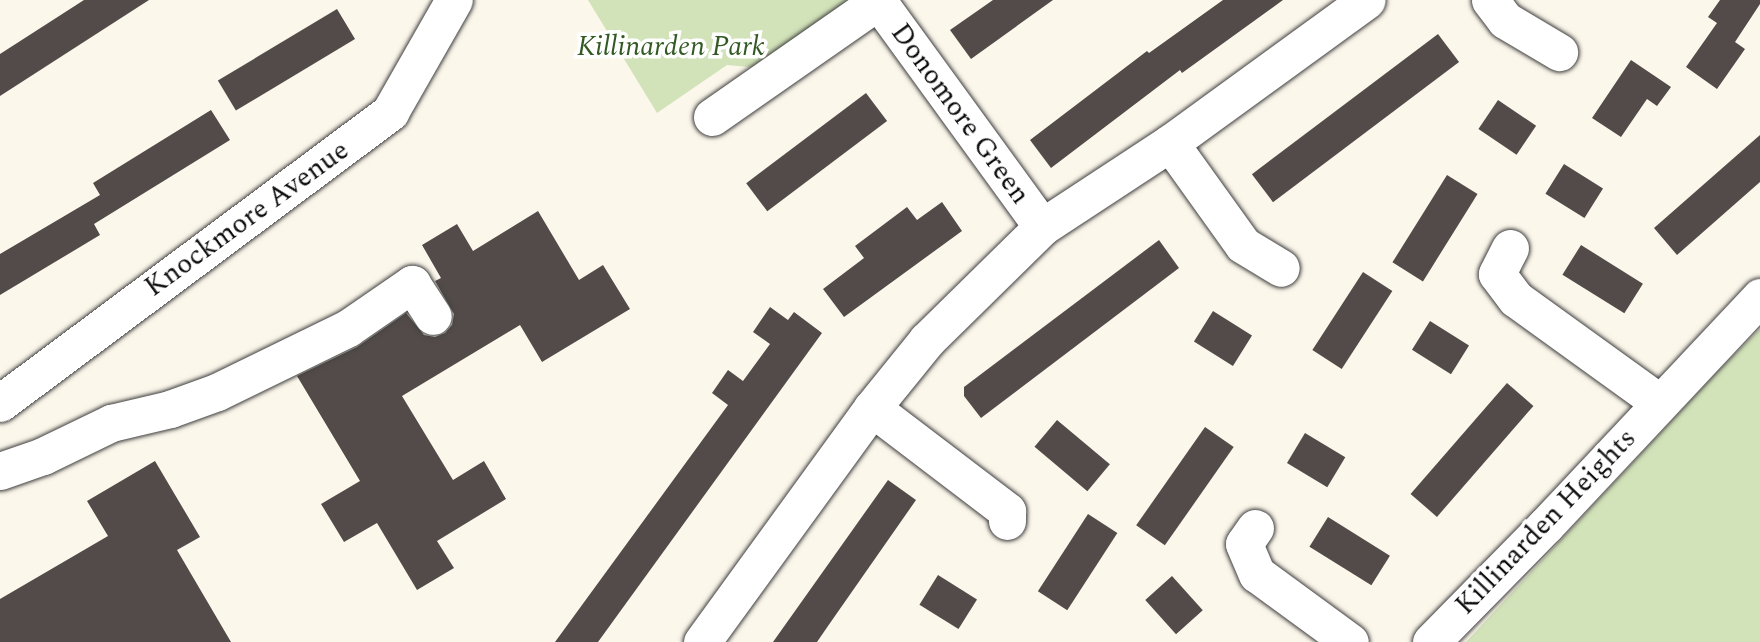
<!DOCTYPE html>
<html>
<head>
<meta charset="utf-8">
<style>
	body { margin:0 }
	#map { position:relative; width:1760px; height:642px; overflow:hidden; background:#fcf7eb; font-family:Spectral,serif }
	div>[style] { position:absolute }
	.green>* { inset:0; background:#d2e2b9 }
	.building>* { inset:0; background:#524b49; transform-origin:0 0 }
	.roads { filter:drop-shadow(0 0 2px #3e3e3e) drop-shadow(0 0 2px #3e3e3e) }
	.minor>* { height:37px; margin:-18.5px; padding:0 18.5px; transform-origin:18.5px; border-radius:18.5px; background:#fff }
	span { translate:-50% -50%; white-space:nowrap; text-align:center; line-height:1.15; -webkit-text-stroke:7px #fff; paint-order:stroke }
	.park-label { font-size:28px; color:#335924; font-style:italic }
	.street-label { font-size:28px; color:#0b0b0b }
</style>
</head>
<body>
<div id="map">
	<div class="green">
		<i style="clip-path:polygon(588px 0,851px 0,760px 68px,727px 65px,657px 113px)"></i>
		<i style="clip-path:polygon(1760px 329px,1760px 642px,1466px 642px,1719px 370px)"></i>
	</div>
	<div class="building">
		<i style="clip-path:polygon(84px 0,149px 0,0 96px,0 54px)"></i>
		<i style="clip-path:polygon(993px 0,1053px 0,971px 59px,950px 30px)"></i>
		<i style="clip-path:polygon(1223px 0,1283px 0,1182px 73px,1180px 70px,1051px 168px,1030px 140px,1147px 51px,1149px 53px)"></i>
		<i style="clip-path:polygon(1720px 0,1760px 0,1760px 4px,1735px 42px,1745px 49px,1717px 89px,1686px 67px,1717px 23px,1708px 17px)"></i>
		<i style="left:337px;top:9px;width:35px;height:139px;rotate:59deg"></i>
		<i style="left:1438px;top:34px;width:35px;height:233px;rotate:53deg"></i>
		<i style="clip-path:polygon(1631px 60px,1671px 87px,1657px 106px,1647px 99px,1621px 137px,1592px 118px)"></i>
		<i style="left:866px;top:93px;width:35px;height:150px;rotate:53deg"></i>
		<i style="left:1498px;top:100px;width:46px;height:35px;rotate:34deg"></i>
		<i style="clip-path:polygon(211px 110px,230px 140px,94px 224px,100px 235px,0 295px,0 254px,100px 195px,93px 183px)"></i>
		<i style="clip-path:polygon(1760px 135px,1760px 182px,1677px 255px,1654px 228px)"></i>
		<i style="left:1564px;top:164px;width:46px;height:35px;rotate:32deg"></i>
		<i style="left:1447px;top:175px;width:36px;height:103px;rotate:32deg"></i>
		<i style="clip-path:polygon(942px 202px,962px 231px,844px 317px,823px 289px,864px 258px,855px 246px,907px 207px,917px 220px)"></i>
		<i style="clip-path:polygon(538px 211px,579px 280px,603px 265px,630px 309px,542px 362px,520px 325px,402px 396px,453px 480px,484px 461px,506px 499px,437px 541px,454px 568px,417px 590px,377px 523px,344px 542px,321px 504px,360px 481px,297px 376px,357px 347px,406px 313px,424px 335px,435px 337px,445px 333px,452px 325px,454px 314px,435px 281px,441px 278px,422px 245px,457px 224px,473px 251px)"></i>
		<i style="clip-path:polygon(1159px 240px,1179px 268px,981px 418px,964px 396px,964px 387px)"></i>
		<i style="left:1581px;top:245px;width:73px;height:35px;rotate:32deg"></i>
		<i style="left:1363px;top:272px;width:35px;height:93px;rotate:33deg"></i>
		<i style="clip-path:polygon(770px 307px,788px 320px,794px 312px,822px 333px,598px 642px,555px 642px,728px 405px,712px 393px,728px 370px,743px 381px,770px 344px,753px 332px)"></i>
		<i style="left:1213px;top:311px;width:46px;height:36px;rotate:32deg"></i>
		<i style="left:1430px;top:321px;width:46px;height:34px;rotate:32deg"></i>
		<i style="left:1507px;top:383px;width:35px;height:147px;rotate:41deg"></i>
		<i style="left:1057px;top:420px;width:69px;height:35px;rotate:40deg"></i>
		<i style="left:1205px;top:427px;width:35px;height:120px;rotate:35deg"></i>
		<i style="left:1305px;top:433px;width:47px;height:35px;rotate:31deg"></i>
		<i style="clip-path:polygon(155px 461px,200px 537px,177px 550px,231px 642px,0 642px,0 599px,108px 536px,87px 501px)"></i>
		<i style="clip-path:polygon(888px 480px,916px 500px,828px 626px,817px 642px,773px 642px)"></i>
		<i style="left:1088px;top:514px;width:35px;height:92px;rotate:33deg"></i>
		<i style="left:1328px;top:517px;width:73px;height:35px;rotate:32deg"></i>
		<i style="left:938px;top:575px;width:46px;height:35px;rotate:32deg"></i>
		<i style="left:1172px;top:576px;width:46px;height:36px;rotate:48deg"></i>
	</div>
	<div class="roads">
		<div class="minor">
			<i style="left:1490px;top:0;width:25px;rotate:53deg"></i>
			<i style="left:1505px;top:20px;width:63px;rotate:30.7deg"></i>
			<i style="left:878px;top:1px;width:279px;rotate:54deg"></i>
			<i style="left:712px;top:117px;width:205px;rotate:-34.9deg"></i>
			<i style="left:1170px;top:143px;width:125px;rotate:54.4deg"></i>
			<i style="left:1243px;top:245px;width:44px;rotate:31.2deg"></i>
			<i style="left:1510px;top:248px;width:29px;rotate:117deg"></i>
			<i style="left:1497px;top:274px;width:31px;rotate:53deg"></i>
			<i style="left:1516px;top:299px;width:176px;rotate:35.8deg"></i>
			<i style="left:0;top:403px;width:487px;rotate:-36.7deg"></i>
			<i style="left:390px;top:112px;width:129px;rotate:-60.3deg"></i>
			<i style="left:872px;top:408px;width:170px;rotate:37.3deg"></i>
			<i style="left:1007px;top:511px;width:10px;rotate:90deg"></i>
			<i style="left:0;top:471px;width:46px;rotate:-19.2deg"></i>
			<i style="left:43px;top:456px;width:76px;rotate:-25.9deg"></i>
			<i style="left:111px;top:423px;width:61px;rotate:-13.3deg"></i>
			<i style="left:170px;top:409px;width:50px;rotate:-19.9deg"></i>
			<i style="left:217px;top:392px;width:146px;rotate:-26deg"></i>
			<i style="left:348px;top:328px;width:78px;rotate:-34.5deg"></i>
			<i style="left:412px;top:284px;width:38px;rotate:57deg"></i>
			<i style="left:1255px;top:528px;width:19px;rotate:125deg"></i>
			<i style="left:1244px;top:544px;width:33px;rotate:67deg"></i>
			<i style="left:1257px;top:574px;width:115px;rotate:36.2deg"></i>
			<i style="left:702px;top:642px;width:289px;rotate:-54deg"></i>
			<i style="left:872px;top:408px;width:87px;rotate:-51deg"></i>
			<i style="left:927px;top:340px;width:161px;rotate:-44.5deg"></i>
			<i style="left:1042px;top:227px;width:153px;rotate:-33.3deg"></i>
			<i style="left:1170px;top:143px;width:243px;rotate:-36deg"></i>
			<i style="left:1431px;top:642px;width:164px;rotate:-45.5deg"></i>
			<i style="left:1546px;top:525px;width:313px;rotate:-46.8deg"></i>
		</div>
	</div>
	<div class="park-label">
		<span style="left:671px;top:47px">Killinarden Park</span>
	</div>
	<div class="street-label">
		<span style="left:960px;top:114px;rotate:54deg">Donomore Green</span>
		<span style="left:247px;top:219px;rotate:-36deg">Knockmore Avenue</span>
		<span style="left:1546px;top:522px;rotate:-46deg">Killinarden Heights</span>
	</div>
</div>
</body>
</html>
